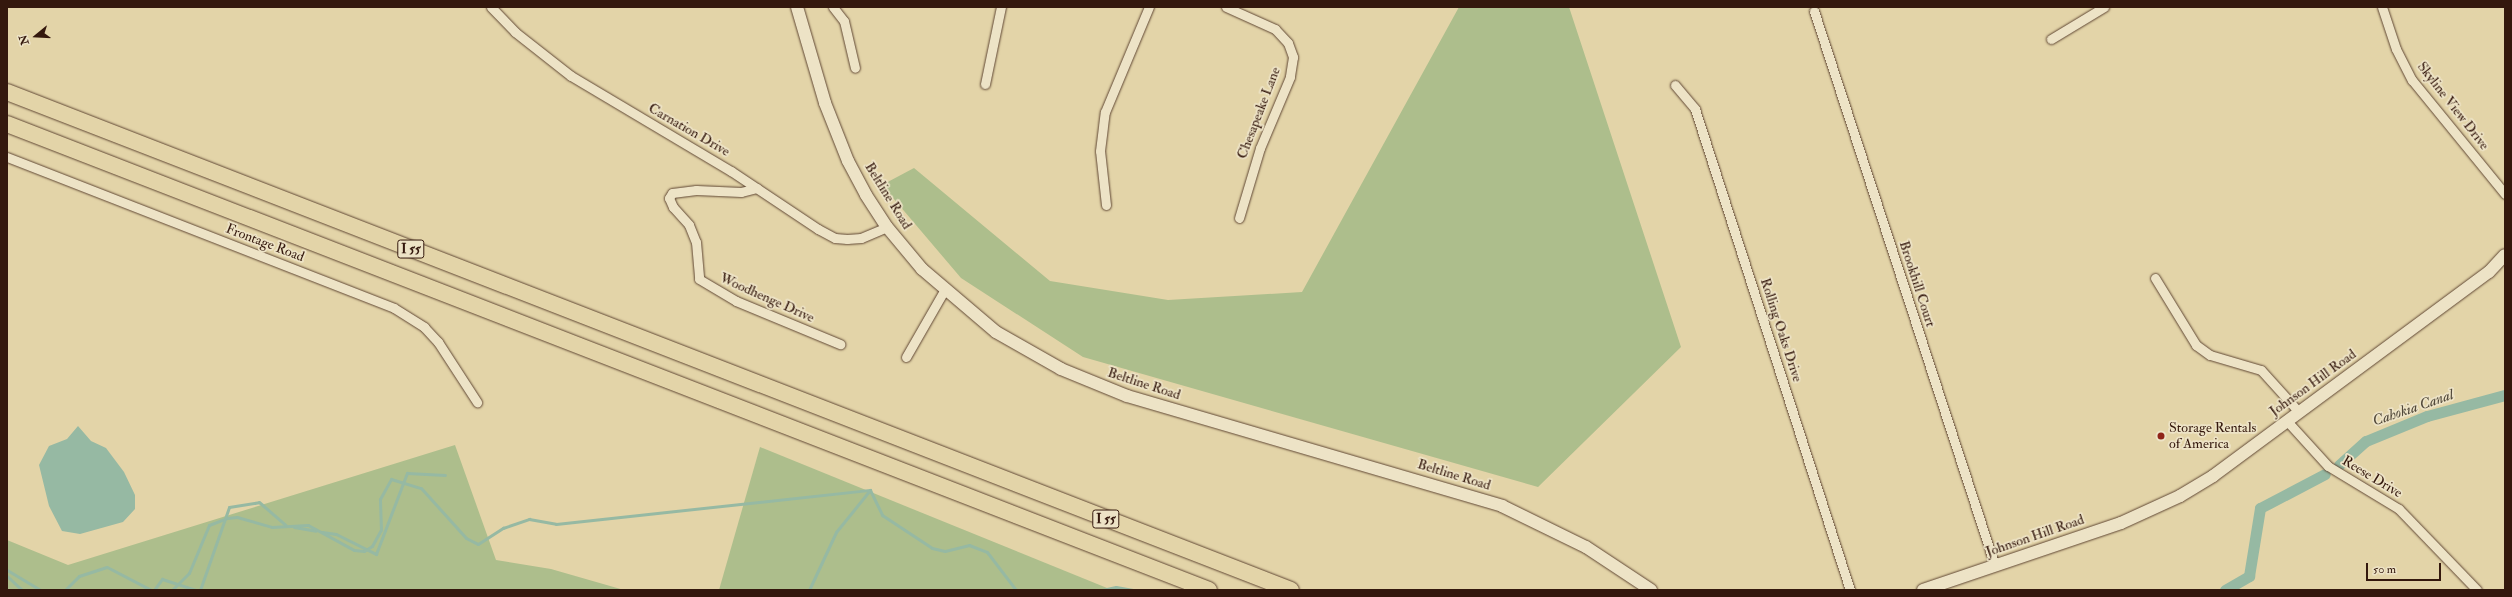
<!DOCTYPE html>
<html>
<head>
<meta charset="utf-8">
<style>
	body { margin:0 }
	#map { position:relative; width:2512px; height:597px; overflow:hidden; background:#e3d4a8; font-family:"IM FELL Double Pica",serif }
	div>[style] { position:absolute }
	.green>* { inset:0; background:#adbe8c }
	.water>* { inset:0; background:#96b9a3 }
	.stream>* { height:3px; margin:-1.5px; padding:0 1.5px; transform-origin:1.5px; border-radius:1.5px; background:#96b9a3 }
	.canal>* { height:11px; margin:-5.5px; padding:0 5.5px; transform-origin:5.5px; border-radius:5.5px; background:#96b9a3 }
	.roads { filter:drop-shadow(0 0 1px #604734) drop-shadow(0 0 1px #604734) }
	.street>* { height:9px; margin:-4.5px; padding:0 4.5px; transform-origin:4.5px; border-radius:4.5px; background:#ede3c6 }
	.secondary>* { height:12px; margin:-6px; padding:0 6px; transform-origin:6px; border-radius:6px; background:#ede3c6 }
	.highway>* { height:16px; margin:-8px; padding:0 8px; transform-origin:8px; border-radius:8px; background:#e3d4a8 }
	.dots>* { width:11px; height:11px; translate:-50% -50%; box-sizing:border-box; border:2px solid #ede3c6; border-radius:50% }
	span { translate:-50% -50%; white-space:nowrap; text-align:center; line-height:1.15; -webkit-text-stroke:3.5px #ede3c6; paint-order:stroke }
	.shield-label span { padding:1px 3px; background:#ede3c6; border:1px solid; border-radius:3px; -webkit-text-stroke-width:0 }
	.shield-label { font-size:13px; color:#34180d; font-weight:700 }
	.street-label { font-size:14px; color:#34180d }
	.poi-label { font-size:14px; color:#34180d }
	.left { translate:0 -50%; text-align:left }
	.water-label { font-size:15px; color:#51483a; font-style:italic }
	.frame { position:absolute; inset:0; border:8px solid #34180d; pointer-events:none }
	.north { position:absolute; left:16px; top:16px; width:40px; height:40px; -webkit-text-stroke:3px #ede3c6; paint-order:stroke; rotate:252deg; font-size:11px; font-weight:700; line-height:16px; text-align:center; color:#34180d }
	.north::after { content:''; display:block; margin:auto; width:14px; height:18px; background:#34180d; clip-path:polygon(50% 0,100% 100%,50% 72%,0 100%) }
	.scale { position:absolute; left:2366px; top:563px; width:75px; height:18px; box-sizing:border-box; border:2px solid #34180d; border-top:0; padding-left:5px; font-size:12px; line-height:14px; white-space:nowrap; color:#34180d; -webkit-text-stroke:3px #ede3c6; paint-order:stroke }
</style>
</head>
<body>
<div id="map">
	<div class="green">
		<i style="clip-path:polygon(1459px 7px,1569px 7px,1681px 347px,1538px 487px,1083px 357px,961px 278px,882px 185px,914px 168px,1050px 281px,1168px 300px,1302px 292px)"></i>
		<i style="clip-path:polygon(455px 445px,496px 560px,551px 569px,624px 590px,7px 590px,7px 540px,68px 565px)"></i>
		<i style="clip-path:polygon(760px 447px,1112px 590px,719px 590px)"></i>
	</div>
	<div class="water">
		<i style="clip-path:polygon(78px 426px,91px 441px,106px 448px,124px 472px,135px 495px,135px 509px,123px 522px,80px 534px,62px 531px,49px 506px,39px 465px,49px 446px,67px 439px)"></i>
	</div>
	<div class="stream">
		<i style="left:870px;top:490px;width:28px;rotate:64deg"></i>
		<i style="left:882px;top:515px;width:60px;rotate:33.4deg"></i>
		<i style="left:932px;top:548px;width:13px;rotate:13deg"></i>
		<i style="left:945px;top:551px;width:25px;rotate:-14deg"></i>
		<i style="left:969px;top:545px;width:19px;rotate:21deg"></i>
		<i style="left:987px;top:552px;width:48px;rotate:52.7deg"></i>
		<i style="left:294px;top:527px;width:22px;rotate:10deg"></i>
		<i style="left:322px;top:532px;width:14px;rotate:8deg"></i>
		<i style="left:336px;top:534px;width:45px;rotate:26.6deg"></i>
		<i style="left:376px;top:554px;width:87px;rotate:-69.1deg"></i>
		<i style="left:407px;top:473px;width:38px;rotate:3deg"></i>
		<i style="left:7px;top:570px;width:39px;rotate:31deg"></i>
		<i style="left:7px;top:576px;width:21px;rotate:43deg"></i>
		<i style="left:65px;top:590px;width:20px;rotate:-45deg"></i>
		<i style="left:79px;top:576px;width:29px;rotate:-18deg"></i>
		<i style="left:107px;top:567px;width:50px;rotate:27.6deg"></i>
		<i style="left:154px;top:590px;width:14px;rotate:-54deg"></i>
		<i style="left:162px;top:579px;width:36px;rotate:18deg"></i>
		<i style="left:172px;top:590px;width:24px;rotate:-45deg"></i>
		<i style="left:189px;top:573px;width:52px;rotate:-67.4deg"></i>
		<i style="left:209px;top:525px;width:19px;rotate:-21deg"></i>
		<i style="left:227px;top:518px;width:10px;rotate:-6deg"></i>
		<i style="left:237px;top:517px;width:36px;rotate:16deg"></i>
		<i style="left:272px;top:527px;width:36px;rotate:-3deg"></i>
		<i style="left:308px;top:525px;width:52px;rotate:28.5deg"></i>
		<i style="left:354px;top:550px;width:10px;rotate:6deg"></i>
		<i style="left:364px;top:551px;width:9px;rotate:-32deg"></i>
		<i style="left:372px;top:546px;width:18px;rotate:-61deg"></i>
		<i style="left:381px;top:530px;width:31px;rotate:-92deg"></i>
		<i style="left:380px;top:499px;width:23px;rotate:-61deg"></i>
		<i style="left:391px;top:479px;width:31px;rotate:17deg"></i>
		<i style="left:421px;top:488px;width:67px;rotate:48deg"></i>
		<i style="left:466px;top:538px;width:13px;rotate:27deg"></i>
		<i style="left:478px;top:544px;width:30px;rotate:-33deg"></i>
		<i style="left:503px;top:528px;width:28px;rotate:-19deg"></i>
		<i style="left:529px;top:519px;width:27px;rotate:10deg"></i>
		<i style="left:556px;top:524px;width:316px;rotate:-6.2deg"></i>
		<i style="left:200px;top:590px;width:88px;rotate:-70.7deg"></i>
		<i style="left:229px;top:507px;width:30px;rotate:-9deg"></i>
		<i style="left:259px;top:502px;width:35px;rotate:41deg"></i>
		<i style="left:809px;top:590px;width:64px;rotate:-65deg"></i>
		<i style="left:836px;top:532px;width:54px;rotate:-51deg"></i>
		<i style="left:1102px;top:590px;width:14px;rotate:-12deg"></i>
		<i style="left:1116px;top:587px;width:17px;rotate:10deg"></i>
	</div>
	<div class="canal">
		<i style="left:2339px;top:465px;width:36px;rotate:-42deg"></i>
		<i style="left:2366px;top:441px;width:66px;rotate:-22.3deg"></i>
		<i style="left:2427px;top:416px;width:81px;rotate:-15.1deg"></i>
		<i style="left:2225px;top:590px;width:28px;rotate:-30deg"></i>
		<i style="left:2249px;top:576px;width:69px;rotate:-80.8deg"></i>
		<i style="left:2260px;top:508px;width:73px;rotate:-27.6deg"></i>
	</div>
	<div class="roads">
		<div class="street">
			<i style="left:491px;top:7px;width:35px;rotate:46deg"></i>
			<i style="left:515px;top:32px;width:71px;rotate:38.2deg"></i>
			<i style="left:571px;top:76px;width:186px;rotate:30.7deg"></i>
			<i style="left:731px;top:171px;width:105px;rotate:33.7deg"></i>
			<i style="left:818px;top:229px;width:19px;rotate:28deg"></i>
			<i style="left:835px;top:238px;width:12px;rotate:5deg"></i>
			<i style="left:847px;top:239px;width:14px;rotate:-4deg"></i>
			<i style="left:861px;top:238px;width:28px;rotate:-23deg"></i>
			<i style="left:833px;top:7px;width:18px;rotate:52deg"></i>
			<i style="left:844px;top:21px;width:48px;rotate:76.8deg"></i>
			<i style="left:1226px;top:7px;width:54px;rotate:24.2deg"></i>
			<i style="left:1275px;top:29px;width:19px;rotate:47deg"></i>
			<i style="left:1288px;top:43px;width:15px;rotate:70deg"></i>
			<i style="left:1293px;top:57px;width:20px;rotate:99deg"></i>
			<i style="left:1290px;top:77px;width:77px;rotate:112.9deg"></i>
			<i style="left:1260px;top:148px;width:73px;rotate:106.7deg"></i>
			<i style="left:2382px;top:7px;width:44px;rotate:71.6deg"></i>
			<i style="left:2396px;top:49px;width:35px;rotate:63deg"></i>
			<i style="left:2412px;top:80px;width:147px;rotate:50.8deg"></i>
			<i style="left:1814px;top:11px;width:584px;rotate:71.94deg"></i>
			<i style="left:2051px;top:39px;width:62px;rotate:-31.1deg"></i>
			<i style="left:985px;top:84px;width:79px;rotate:-78.3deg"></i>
			<i style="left:1675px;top:85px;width:31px;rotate:50deg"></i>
			<i style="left:1695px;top:109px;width:505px;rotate:72.14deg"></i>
			<i style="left:7px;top:157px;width:415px;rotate:21.3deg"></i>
			<i style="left:394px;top:308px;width:36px;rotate:32deg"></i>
			<i style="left:424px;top:327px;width:21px;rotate:47deg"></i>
			<i style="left:438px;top:342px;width:72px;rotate:57deg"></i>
			<i style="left:757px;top:188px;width:16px;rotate:166deg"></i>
			<i style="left:741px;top:192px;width:45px;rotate:-177.5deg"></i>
			<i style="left:696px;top:190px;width:24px;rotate:173deg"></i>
			<i style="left:672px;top:193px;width:6px;rotate:121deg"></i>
			<i style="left:669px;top:198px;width:10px;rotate:66deg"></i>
			<i style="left:673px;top:207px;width:24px;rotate:48deg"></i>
			<i style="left:689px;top:225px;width:18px;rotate:68deg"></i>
			<i style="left:696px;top:242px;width:37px;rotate:85deg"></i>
			<i style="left:699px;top:279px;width:43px;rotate:30.7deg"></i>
			<i style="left:736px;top:301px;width:113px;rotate:22.5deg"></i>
			<i style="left:1106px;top:205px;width:54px;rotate:-96.3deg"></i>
			<i style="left:1100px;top:151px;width:39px;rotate:-83deg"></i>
			<i style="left:1105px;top:112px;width:114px;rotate:-67.3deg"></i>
			<i style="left:2155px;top:278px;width:79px;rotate:58.5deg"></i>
			<i style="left:2196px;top:345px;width:17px;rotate:36deg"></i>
			<i style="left:2210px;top:355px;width:53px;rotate:16.4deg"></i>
			<i style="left:2261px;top:370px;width:57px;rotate:47.9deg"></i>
			<i style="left:906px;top:357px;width:76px;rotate:-60.1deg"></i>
			<i style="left:2287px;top:421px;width:61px;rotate:47.7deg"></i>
			<i style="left:2328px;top:466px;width:83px;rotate:31.2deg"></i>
			<i style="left:2399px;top:509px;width:112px;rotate:46.1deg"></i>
		</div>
		<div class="secondary">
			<i style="left:797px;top:7px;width:100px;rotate:73.7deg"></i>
			<i style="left:825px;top:103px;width:62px;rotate:68.4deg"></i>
			<i style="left:848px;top:161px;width:38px;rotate:62deg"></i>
			<i style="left:866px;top:195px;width:38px;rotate:57deg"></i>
			<i style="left:887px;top:227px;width:55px;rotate:50.2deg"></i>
			<i style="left:922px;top:269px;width:97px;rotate:40.4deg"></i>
			<i style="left:996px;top:332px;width:75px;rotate:29.6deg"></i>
			<i style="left:1061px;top:369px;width:71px;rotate:22.2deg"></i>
			<i style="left:1127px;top:396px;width:391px;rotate:16.3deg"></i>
			<i style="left:1502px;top:506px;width:93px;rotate:26deg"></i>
			<i style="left:1586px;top:547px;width:78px;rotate:33.5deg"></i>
			<i style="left:1923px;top:590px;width:209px;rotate:-18.7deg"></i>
			<i style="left:2121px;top:523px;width:65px;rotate:-24.6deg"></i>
			<i style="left:2180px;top:496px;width:39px;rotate:-31deg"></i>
			<i style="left:2213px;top:476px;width:343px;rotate:-36.5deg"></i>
			<i style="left:2489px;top:272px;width:23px;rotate:-47deg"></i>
		</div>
		<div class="highway">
			<i style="left:7px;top:92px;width:1377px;rotate:21.2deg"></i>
			<i style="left:7px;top:124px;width:1289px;rotate:21.19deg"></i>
		</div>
	</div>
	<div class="dots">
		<i style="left:2161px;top:436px;background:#8f2418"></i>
	</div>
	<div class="shield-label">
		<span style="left:411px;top:249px">I 55</span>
		<span style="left:1106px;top:519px">I 55</span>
	</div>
	<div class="street-label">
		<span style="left:2453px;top:106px;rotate:52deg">Skyline View Drive</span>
		<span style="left:1259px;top:113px;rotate:-69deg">Chesapeake Lane</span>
		<span style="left:689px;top:130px;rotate:30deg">Carnation Drive</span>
		<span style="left:888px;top:196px;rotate:58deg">Beltline Road</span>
		<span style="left:265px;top:243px;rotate:21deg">Frontage Road</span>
		<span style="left:1917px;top:284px;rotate:72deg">Brookhill Court</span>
		<span style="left:767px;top:298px;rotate:24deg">Woodhenge Drive</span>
		<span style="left:1781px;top:330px;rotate:72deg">Rolling Oaks Drive</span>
		<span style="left:2313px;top:383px;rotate:-36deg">Johnson Hill Road</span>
		<span style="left:1144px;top:384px;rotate:18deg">Beltline Road</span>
		<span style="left:1454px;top:475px;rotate:17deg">Beltline Road</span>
		<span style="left:2372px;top:477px;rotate:31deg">Reese Drive</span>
		<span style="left:2035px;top:536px;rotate:-19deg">Johnson Hill Road</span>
	</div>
	<div class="poi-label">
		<span class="left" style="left:2169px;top:436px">Storage Rentals<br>of America</span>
	</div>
	<div class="water-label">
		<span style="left:2413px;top:408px;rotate:-19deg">Cahokia Canal</span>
	</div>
	<div class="frame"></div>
	<div class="north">N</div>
	<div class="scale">50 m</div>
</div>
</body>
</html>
